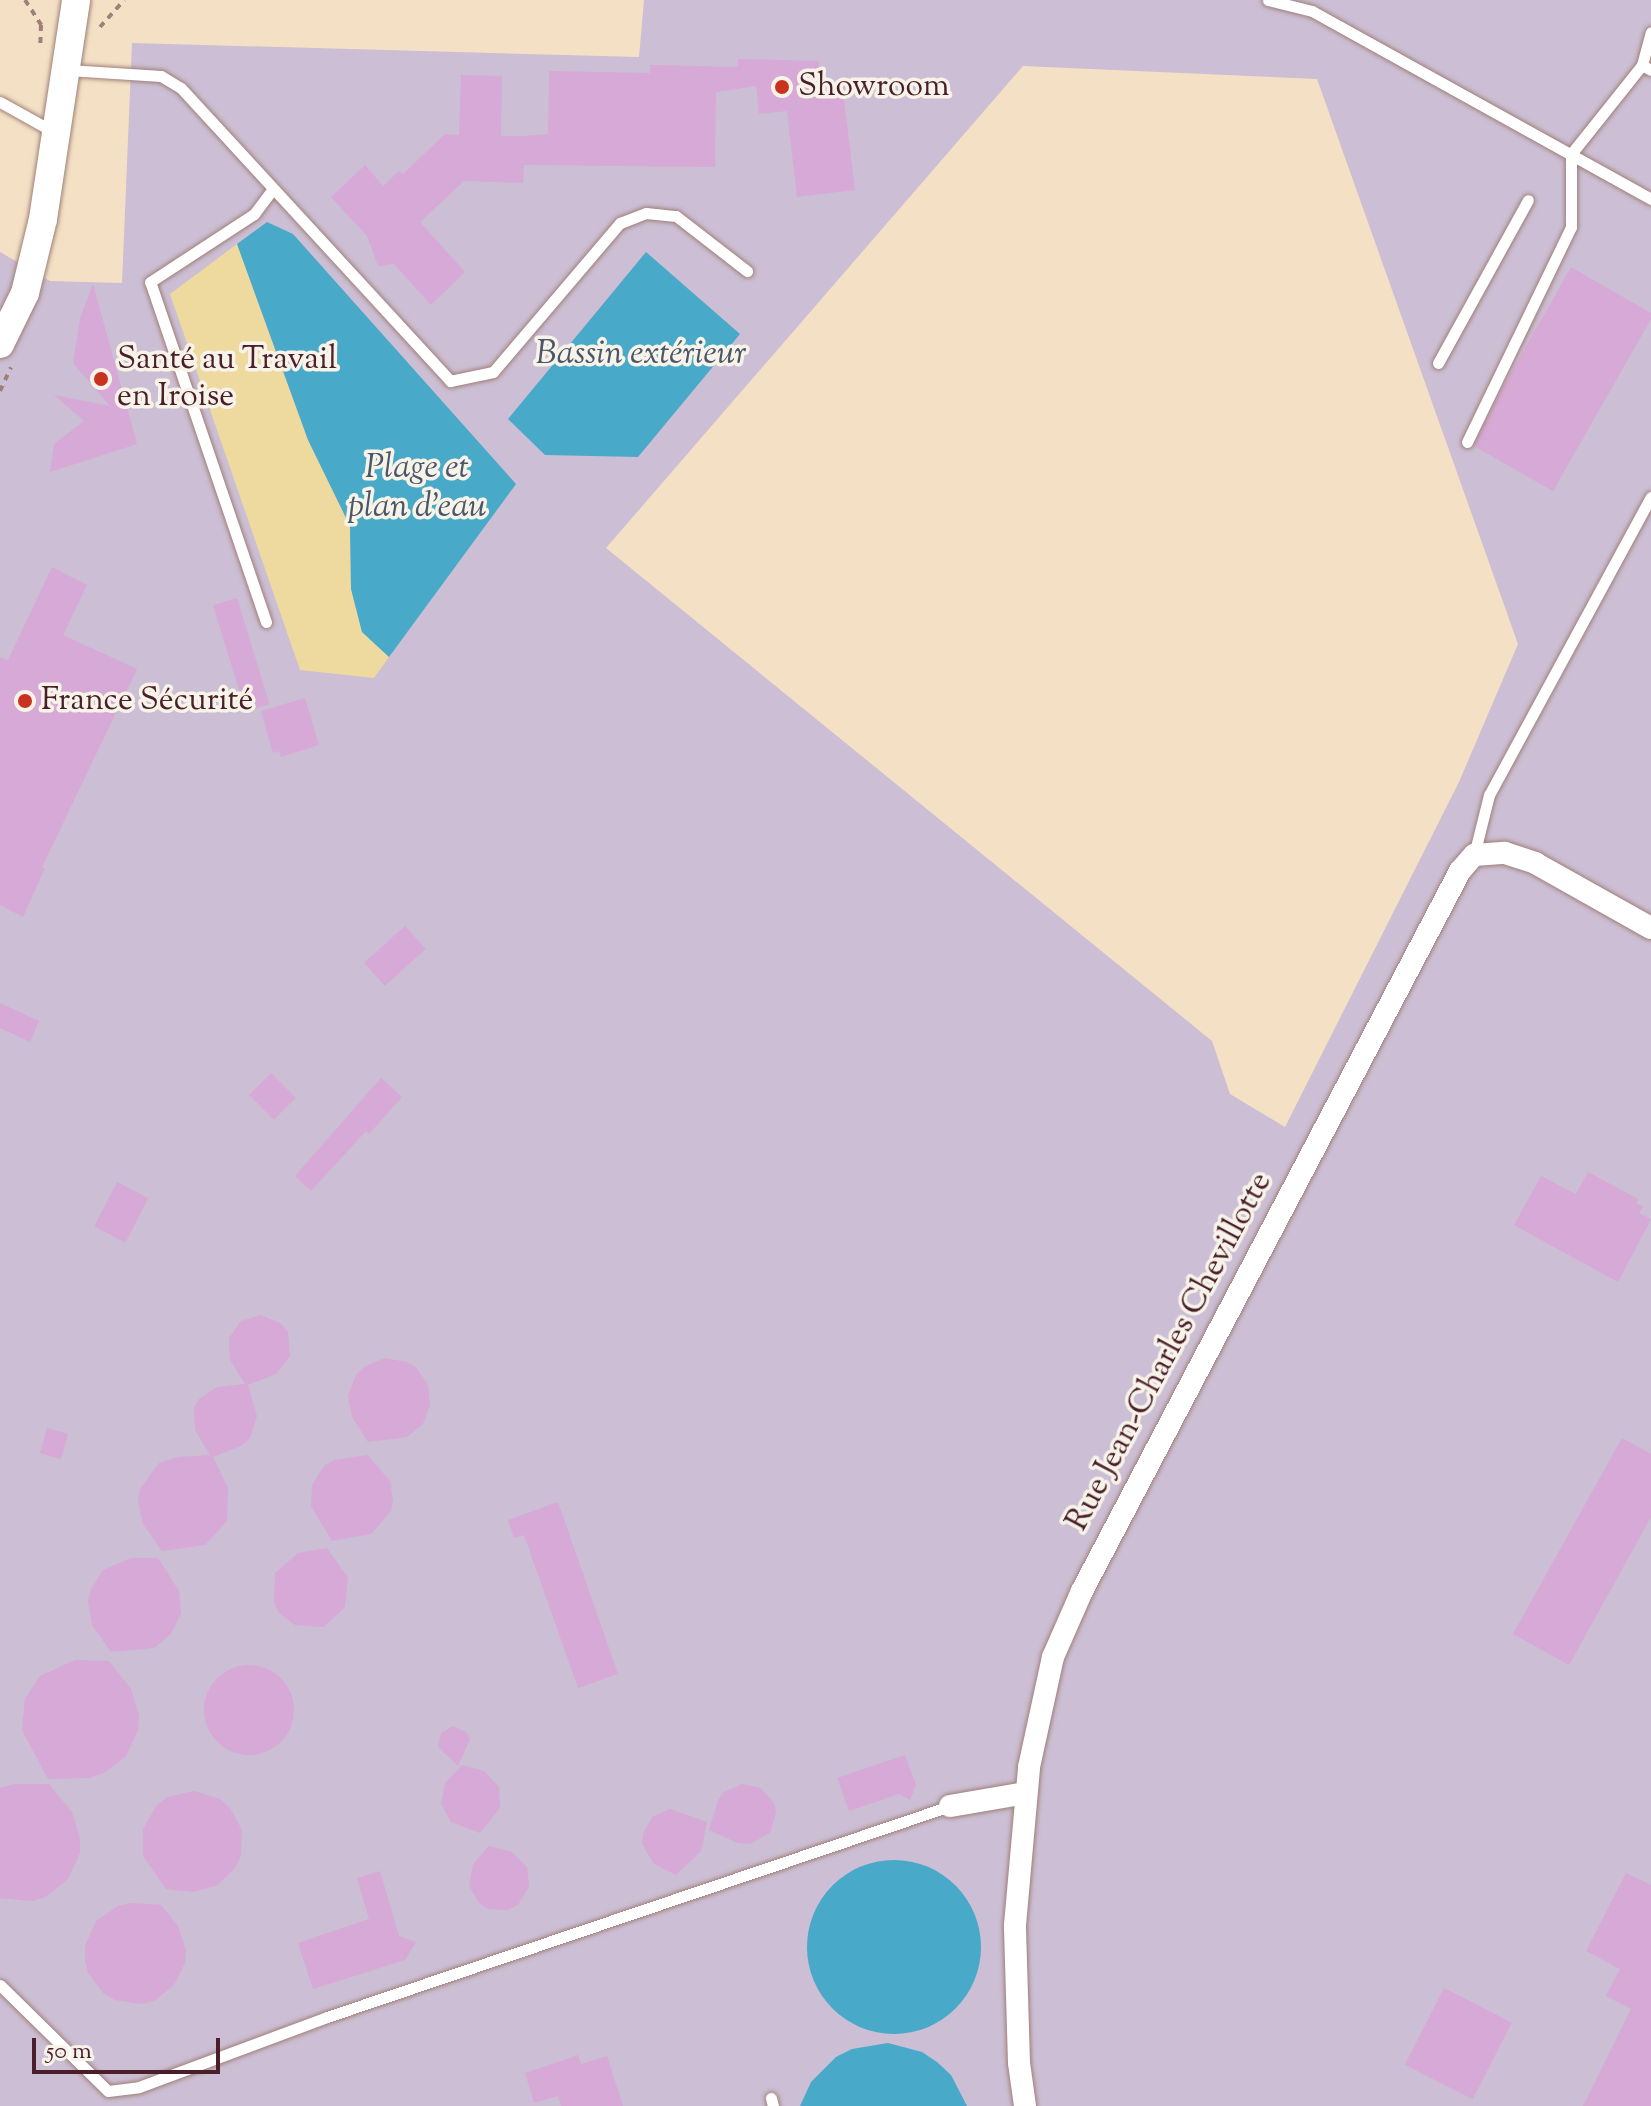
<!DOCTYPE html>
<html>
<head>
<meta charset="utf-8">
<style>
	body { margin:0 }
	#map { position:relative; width:1651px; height:2106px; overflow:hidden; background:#f4e0c5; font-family:"Sorts Mill Goudy",serif }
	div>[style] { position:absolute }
	.industrial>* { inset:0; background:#ccbed4 }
	.sand>* { inset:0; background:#eeda9e }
	.water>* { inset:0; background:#49a9c8 }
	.round { border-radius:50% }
	.building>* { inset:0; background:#d7a9d6; transform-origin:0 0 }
	.path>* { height:4px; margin-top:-2px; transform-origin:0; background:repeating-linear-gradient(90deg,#9f8078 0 6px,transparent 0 12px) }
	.roads { filter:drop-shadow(0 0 2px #9f8078) drop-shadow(0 0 2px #9f8078) }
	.service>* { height:11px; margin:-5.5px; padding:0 5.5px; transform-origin:5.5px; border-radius:5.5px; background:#fff }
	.minor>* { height:22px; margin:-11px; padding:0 11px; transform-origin:11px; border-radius:11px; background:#fff }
	.tertiary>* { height:28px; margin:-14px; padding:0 14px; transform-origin:14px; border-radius:14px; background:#fff }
	.dots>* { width:22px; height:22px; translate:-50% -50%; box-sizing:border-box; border:4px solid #f7f3e8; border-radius:50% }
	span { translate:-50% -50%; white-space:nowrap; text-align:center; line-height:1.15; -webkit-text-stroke:7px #f7f3e8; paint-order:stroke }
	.poi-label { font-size:32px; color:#4a1f2b }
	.left { translate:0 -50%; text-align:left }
	.street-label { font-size:32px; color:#4a1f2b }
	.water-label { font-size:34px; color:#4a566a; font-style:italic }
	.scale { position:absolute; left:32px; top:2038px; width:188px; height:36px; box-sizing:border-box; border:4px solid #4a1f2b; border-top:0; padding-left:10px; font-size:24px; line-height:28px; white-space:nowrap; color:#4a1f2b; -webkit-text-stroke:6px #f7f3e8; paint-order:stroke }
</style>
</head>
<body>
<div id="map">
	<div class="industrial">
		<i style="clip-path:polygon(evenodd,644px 0,1651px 0,1651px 2106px,0 2106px,0 252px,50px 281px,122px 283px,132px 43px,639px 57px,644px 0,1023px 66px,1317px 79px,1518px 644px,1459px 782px,1285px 1127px,1230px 1094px,1212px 1041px,606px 548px,1023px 66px)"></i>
	</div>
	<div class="sand">
		<i style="clip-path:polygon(237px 244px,308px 440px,350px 526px,351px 589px,362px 632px,389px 657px,374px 678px,300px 670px,170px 294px)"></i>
	</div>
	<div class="water">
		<i style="clip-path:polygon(267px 222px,293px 234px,516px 484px,389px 657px,362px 632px,351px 589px,350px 526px,308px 440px,237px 244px)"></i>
		<i style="clip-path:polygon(646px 252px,740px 334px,638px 457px,545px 455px,508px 419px)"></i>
		<i class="round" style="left:807px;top:1860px;width:174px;height:174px"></i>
		<i style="clip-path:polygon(888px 2043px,922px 2052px,937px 2062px,951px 2075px,967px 2106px,800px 2106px,811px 2082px,836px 2057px,852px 2049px)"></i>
	</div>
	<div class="building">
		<i style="clip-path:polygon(738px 59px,819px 61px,819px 86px,842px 83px,855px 190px,797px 197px,787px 111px,759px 114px,756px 86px,716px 92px,715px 167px,524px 165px,523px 183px,464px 181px,420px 222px,465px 272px,431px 305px,394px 264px,378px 266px,367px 236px,331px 197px,365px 165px,383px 186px,399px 171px,403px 174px,445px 134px,459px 135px,461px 75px,502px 76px,501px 136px,524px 136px,548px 134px,549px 71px,650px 73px,650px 65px,738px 67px)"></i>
		<i style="clip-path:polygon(1571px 267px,1651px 313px,1651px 319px,1553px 491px,1474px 446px,1503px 387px)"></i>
		<i style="clip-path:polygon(93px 284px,137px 444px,50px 472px,54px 444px,84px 421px,54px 395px,110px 406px,73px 363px,80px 318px)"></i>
		<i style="clip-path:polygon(52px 567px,87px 585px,63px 635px,137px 669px,42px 867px,45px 868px,23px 917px,0 905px,0 657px,8px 660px)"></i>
		<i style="left:237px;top:598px;width:111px;height:25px;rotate:73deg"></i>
		<i style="clip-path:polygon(305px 698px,319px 745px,281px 757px,279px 751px,273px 753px,261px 711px)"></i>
		<i style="left:405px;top:926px;width:31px;height:55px;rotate:48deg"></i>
		<i style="clip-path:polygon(0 1003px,39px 1021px,30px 1042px,0 1028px)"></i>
		<i style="left:271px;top:1073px;width:35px;height:31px;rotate:45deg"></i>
		<i style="clip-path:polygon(381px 1078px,402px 1097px,369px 1134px,366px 1131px,311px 1191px,295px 1176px)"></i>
		<i style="clip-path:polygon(1588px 1172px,1638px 1199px,1636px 1203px,1643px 1207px,1639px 1213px,1651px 1219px,1618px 1282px,1514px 1225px,1541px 1176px,1576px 1194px)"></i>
		<i style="left:117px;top:1182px;width:35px;height:50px;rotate:27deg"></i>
		<i style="clip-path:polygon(261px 1315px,280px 1323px,288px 1332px,290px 1356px,276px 1374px,248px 1385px,257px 1416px,250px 1438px,241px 1446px,213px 1457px,228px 1488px,227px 1521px,205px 1545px,162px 1551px,143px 1524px,138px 1501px,140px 1489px,159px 1463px,178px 1457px,210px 1455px,195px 1430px,194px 1408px,199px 1399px,217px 1387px,245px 1384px,230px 1360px,229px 1338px,241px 1321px)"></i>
		<i style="clip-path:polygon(384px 1358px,407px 1362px,416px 1367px,428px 1385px,430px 1405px,423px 1424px,407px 1437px,368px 1442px,352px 1417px,348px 1396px,356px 1375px,364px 1367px)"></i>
		<i style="left:47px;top:1428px;width:22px;height:26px;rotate:16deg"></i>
		<i style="clip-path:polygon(1622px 1438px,1651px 1454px,1651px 1517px,1569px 1665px,1513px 1634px)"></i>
		<i style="clip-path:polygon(368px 1455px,390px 1481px,393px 1501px,391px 1511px,371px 1534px,332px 1541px,311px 1506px,312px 1485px,324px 1466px,334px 1460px)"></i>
		<i style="clip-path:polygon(558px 1502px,618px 1674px,578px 1688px,524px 1535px,514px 1538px,508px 1520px)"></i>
		<i style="clip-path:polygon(327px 1548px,348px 1578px,345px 1607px,324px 1627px,295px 1625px,279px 1613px,274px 1604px,275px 1573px,298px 1553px)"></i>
		<i style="clip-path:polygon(131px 1558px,158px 1558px,179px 1591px,181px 1613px,171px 1634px,154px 1648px,111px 1652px,92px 1625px,88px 1601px,91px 1589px,103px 1570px)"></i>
		<i style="clip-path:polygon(75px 1660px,109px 1661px,131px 1689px,139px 1716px,138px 1730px,126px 1756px,104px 1773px,89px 1778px,48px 1779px,22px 1730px,25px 1699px,40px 1676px)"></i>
		<i class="round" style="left:204px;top:1665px;width:90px;height:90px"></i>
		<i style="clip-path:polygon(453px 1726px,466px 1732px,470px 1739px,458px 1766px,438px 1747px,441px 1733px)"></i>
		<i style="clip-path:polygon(905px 1755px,916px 1785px,910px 1800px,899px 1794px,849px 1811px,837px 1778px)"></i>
		<i style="clip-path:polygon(462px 1765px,484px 1771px,499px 1787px,500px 1808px,480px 1833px,451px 1822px,441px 1804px,445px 1783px)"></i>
		<i style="clip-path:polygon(15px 1784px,49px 1784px,72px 1812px,80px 1839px,80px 1853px,68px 1879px,46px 1897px,32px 1901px,0 1898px,0 1788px)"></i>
		<i style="clip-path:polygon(742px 1784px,761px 1788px,774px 1803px,776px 1813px,770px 1833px,750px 1844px,738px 1843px,709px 1830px,718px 1800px,724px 1792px)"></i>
		<i style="clip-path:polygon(194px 1791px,220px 1799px,230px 1808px,242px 1830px,241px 1855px,236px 1867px,218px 1885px,193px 1892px,166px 1889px,143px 1856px,143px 1829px,156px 1806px,167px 1797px)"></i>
		<i style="clip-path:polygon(670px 1809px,707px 1822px,701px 1851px,676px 1875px,654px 1864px,642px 1844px,643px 1834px,652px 1817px)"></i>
		<i style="clip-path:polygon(489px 1846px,512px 1852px,527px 1867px,529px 1887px,518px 1905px,508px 1910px,488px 1909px,479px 1903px,469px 1886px,473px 1864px)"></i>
		<i style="clip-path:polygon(380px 1871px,399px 1936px,416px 1942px,405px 1960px,313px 1989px,298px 1943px,369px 1919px,357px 1878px)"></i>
		<i style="clip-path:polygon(1626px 1873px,1651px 1885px,1651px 2106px,1583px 2106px,1631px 2009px,1606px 1996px,1620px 1969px,1586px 1951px)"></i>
		<i style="clip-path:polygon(132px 1903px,161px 1905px,178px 1926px,186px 1950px,185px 1963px,174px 1985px,154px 2001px,141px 2004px,115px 2000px,104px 1994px,88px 1973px,85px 1960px,85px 1946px,96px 1921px,118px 1906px)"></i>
		<i style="left:1444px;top:1988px;width:76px;height:86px;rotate:27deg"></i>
		<i style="clip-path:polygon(578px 2055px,581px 2064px,607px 2056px,623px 2106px,561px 2106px,558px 2096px,534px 2103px,525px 2073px)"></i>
	</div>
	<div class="path">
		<i style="left:25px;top:0;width:30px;rotate:57deg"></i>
		<i style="left:41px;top:25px;width:23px;rotate:92deg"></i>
		<i style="left:100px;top:27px;width:36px;rotate:-48deg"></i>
		<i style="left:0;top:391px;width:26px;rotate:-65deg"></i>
	</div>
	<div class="roads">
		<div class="service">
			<i style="left:1268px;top:0;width:45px;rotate:14deg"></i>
			<i style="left:1312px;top:11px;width:388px;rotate:29deg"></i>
			<i style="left:1642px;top:65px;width:34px;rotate:-75deg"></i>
			<i style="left:68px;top:70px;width:93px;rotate:3.7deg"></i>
			<i style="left:161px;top:76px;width:23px;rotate:31deg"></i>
			<i style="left:181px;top:88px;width:398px;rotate:47.4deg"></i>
			<i style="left:450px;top:381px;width:44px;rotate:-11.8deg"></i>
			<i style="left:493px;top:372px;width:196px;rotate:-49.6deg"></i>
			<i style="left:620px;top:223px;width:28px;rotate:-21deg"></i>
			<i style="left:646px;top:213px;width:30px;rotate:6deg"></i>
			<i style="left:676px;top:216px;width:90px;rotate:37.8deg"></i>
			<i style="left:0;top:102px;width:62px;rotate:29.1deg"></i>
			<i style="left:1438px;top:363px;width:186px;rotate:-61.1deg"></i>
			<i style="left:1467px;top:442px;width:239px;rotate:-64.2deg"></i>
			<i style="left:1571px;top:227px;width:73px;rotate:-90deg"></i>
			<i style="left:1571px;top:154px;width:114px;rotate:-51.4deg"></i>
			<i style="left:1642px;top:65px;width:10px;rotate:29deg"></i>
			<i style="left:266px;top:622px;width:359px;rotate:-108.8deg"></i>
			<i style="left:150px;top:282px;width:124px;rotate:-33.2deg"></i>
			<i style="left:254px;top:214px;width:30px;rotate:-53deg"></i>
			<i style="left:1474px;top:855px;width:62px;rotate:-76deg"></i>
			<i style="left:1489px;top:795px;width:339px;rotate:-61.5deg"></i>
			<i style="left:0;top:1985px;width:151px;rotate:44.5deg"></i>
			<i style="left:108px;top:2091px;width:31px;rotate:-7deg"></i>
			<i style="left:139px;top:2087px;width:201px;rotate:-20.4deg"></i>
			<i style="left:327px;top:2017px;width:658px;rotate:-18.71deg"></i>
			<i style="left:771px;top:2098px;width:8px;rotate:76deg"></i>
		</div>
		<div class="minor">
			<i style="left:950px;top:1806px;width:77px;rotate:-9.7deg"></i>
			<i style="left:1025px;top:2106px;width:43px;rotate:-97.9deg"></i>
			<i style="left:1019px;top:2063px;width:138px;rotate:-91.7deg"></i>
			<i style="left:1015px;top:1925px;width:159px;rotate:-84.9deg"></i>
			<i style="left:1029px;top:1767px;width:113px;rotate:-77.7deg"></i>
			<i style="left:1053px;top:1657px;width:72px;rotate:-66.3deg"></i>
			<i style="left:1082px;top:1591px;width:813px;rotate:-62.3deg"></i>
			<i style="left:1460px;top:871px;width:21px;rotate:-49deg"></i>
			<i style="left:1474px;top:855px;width:31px;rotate:-4deg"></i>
			<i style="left:1505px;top:853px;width:32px;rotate:18deg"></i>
			<i style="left:1535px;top:863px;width:133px;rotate:29.3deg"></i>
		</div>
		<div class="tertiary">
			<i style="left:0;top:344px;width:57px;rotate:-63.9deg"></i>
			<i style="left:25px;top:293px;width:76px;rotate:-76.3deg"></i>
			<i style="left:43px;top:219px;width:221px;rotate:-81.4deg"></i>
		</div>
	</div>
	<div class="dots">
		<i style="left:782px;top:87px;background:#c8321e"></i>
		<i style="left:101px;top:379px;background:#c8321e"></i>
		<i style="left:25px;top:701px;background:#c8321e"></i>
	</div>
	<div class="poi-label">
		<span class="left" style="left:798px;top:87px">Showroom</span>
		<span class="left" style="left:117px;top:379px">Santé au Travail<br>en Iroise</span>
		<span class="left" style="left:41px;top:701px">France Sécurité</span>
	</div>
	<div class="street-label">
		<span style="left:1170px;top:1352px;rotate:-62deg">Rue Jean-Charles Chevillotte</span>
	</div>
	<div class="water-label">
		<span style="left:641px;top:355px">Bassin extérieur</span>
		<span style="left:417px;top:488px">Plage et<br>plan d'eau</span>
	</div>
	<div class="scale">50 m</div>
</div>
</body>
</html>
